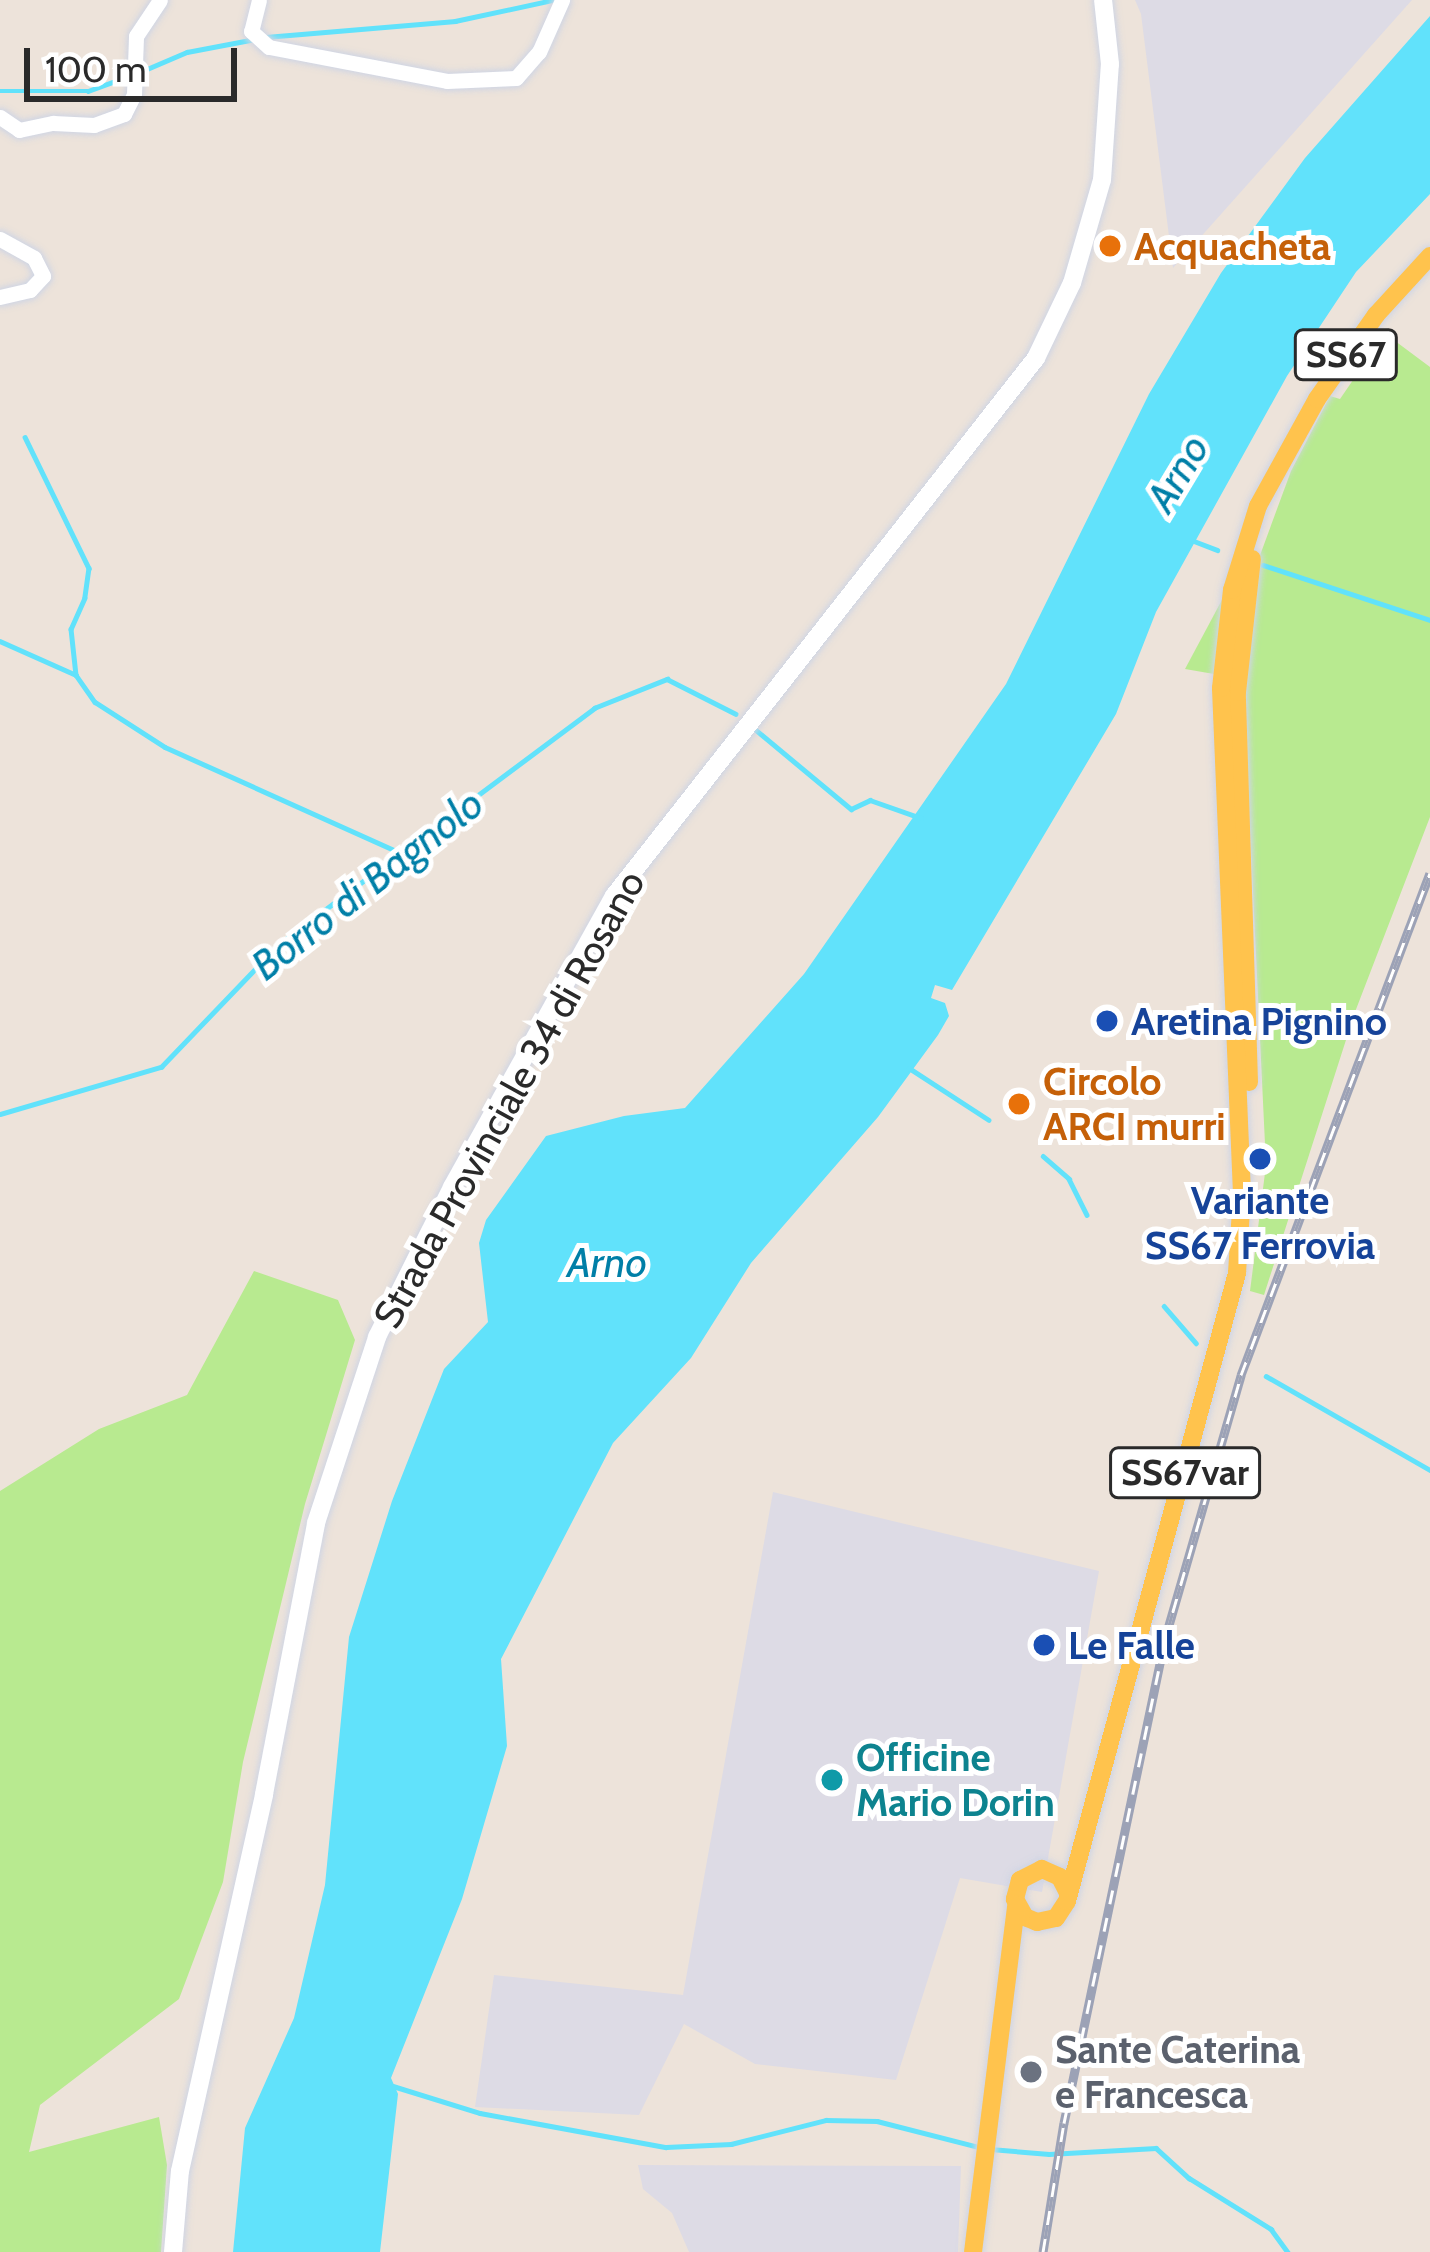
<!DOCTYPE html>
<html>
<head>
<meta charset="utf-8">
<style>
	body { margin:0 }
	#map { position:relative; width:1430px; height:2252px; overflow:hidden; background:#ede3da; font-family:Cabin,sans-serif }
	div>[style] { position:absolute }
	.industrial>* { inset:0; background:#dddbe5 }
	.green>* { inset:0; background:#b8ea90 }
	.water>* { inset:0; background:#61e2fb }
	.stream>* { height:4.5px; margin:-2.25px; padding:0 2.25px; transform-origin:2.25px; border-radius:2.25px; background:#61e2fb }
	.roads { filter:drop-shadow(0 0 3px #cfd5e4) drop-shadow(0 0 3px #cfd5e4) }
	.tertiary>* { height:15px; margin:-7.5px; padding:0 7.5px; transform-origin:7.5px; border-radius:7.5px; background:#fff }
	.secondary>* { height:18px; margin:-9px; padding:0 9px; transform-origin:9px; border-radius:9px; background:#fff }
	.primary>* { height:18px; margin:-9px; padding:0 9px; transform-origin:9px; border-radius:9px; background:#ffc34d }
	.rail>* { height:9px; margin-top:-4.5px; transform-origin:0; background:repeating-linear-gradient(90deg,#fff 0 14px,#9ca2b6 0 28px); box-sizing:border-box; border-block:3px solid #9ca2b6 }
	.dots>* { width:33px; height:33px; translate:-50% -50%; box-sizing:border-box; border:6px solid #fff; border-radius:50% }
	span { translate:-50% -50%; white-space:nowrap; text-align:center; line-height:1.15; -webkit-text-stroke:10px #fff; paint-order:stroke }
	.shield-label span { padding:3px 9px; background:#fff; border:3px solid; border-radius:9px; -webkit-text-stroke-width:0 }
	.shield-label { font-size:36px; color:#2a2a2a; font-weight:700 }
	.food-label { font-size:39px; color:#c56008; font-weight:700 }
	.left { translate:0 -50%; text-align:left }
	.transit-label { font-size:39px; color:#164399; font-weight:700 }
	.street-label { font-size:39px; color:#2a2a2a }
	.culture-label { font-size:39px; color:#0d838f; font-weight:700 }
	.worship-label { font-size:39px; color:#5b616d; font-weight:700 }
	.water-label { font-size:42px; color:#007fa7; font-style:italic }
	.scale { position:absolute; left:24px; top:48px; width:213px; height:54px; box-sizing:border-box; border:6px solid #2a2a2a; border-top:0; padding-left:15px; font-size:36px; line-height:42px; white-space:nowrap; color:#2a2a2a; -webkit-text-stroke:9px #fff; paint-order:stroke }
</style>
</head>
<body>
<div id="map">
	<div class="industrial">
		<i style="clip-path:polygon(1135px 0,1412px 0,1173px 268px,1141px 14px)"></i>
		<i style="clip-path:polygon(773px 1492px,1099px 1571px,1042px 1892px,960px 1878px,896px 2080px,755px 2064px,684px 2024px,639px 2115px,475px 2107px,494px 1975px,683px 1995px)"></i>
		<i style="clip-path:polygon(638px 2165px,961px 2166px,958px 2252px,689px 2252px,672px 2213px,643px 2189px)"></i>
	</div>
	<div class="green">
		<i style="clip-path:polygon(1379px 329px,1430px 367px,1430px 817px,1355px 1012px,1264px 1295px,1250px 1291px,1266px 1165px,1245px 724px,1247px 619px,1259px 558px,1291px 471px,1330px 396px,1340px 399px,1362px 367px,1358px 358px)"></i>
		<i style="clip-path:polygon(1223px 598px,1214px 674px,1185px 669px)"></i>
		<i style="clip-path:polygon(254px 1271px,338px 1300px,355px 1340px,305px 1504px,243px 1762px,223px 1882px,179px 1999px,40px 2105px,29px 2152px,159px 2117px,167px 2165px,161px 2252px,0 2252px,0 1491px,99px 1429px,187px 1395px)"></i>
	</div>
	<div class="water">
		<i style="clip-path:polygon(1430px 16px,1430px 194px,1356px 272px,1287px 376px,1156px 612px,1116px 714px,952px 990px,935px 985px,931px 998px,945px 1003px,949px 1016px,938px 1035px,878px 1117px,751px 1263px,691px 1358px,613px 1443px,501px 1659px,507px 1746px,462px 1899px,391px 2078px,398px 2094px,380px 2252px,233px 2252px,245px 2128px,294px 2018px,325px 1885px,349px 1637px,392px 1501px,444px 1369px,488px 1322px,479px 1243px,486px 1220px,546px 1136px,624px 1116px,685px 1108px,804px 974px,1006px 684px,1149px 394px,1221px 273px,1305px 158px)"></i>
	</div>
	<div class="stream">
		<i style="left:266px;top:37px;width:190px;rotate:-4.8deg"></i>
		<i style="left:455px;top:21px;width:100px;rotate:-12.1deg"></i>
		<i style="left:140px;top:72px;width:51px;rotate:-23.1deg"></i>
		<i style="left:187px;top:52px;width:69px;rotate:-10.8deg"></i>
		<i style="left:0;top:91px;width:88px"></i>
		<i style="left:88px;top:91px;width:44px;rotate:-20.1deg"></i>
		<i style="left:25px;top:437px;width:146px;rotate:64deg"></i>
		<i style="left:89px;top:568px;width:30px;rotate:98deg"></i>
		<i style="left:85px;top:598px;width:34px;rotate:114deg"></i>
		<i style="left:71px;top:629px;width:46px;rotate:83.8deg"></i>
		<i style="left:1194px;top:541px;width:25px;rotate:21deg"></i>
		<i style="left:1263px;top:565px;width:176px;rotate:18.2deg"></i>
		<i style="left:0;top:641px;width:83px;rotate:24.1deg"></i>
		<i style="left:76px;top:675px;width:33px;rotate:55deg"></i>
		<i style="left:95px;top:702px;width:83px;rotate:32.7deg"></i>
		<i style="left:165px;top:747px;width:261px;rotate:24.2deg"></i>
		<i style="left:756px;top:730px;width:124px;rotate:39.7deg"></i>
		<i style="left:851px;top:809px;width:21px;rotate:-25deg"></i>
		<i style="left:870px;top:800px;width:54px;rotate:19.4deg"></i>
		<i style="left:909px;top:1068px;width:95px;rotate:33deg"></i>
		<i style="left:0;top:1114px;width:168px;rotate:-16.3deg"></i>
		<i style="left:161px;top:1067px;width:170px;rotate:-46.2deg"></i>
		<i style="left:279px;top:944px;width:394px;rotate:-36.8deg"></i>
		<i style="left:594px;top:708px;width:79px;rotate:-21.7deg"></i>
		<i style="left:667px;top:679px;width:77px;rotate:26.9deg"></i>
		<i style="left:1043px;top:1156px;width:35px;rotate:41deg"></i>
		<i style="left:1069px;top:1179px;width:40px;rotate:63.4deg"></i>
		<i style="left:1164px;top:1306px;width:49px;rotate:49.1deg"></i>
		<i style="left:1266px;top:1376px;width:189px;rotate:29.8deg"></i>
		<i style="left:393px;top:2086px;width:91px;rotate:17.2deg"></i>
		<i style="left:480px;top:2113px;width:189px;rotate:10.4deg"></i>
		<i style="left:666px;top:2147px;width:65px;rotate:-2.6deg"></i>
		<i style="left:731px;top:2144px;width:98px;rotate:-14.2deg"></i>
		<i style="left:826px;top:2120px;width:51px;rotate:1.1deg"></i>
		<i style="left:877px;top:2121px;width:105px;rotate:14.3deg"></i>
		<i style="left:990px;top:2149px;width:59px;rotate:4.8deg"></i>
		<i style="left:1049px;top:2154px;width:107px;rotate:-3.2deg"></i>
		<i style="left:1156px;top:2148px;width:45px;rotate:42.3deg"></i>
		<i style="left:1189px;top:2178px;width:97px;rotate:31.9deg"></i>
		<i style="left:1271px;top:2229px;width:29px;rotate:54deg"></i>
	</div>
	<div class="roads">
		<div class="tertiary">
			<i style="left:259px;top:0;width:32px;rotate:104deg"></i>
			<i style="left:251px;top:31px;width:24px;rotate:42deg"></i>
			<i style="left:269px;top:47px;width:181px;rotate:10.8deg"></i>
			<i style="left:447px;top:81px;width:69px;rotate:-2.5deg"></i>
			<i style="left:516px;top:78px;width:35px;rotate:-49deg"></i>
			<i style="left:539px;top:52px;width:57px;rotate:-66.1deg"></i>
			<i style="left:0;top:117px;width:23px;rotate:34deg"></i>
			<i style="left:19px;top:130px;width:35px;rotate:-12deg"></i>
			<i style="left:53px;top:123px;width:41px;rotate:2.8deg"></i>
			<i style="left:94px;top:125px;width:32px;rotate:-20deg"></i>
			<i style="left:124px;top:114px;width:22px;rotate:-63deg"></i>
			<i style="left:134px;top:94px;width:58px;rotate:-88deg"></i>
			<i style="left:136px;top:36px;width:43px;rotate:-56.3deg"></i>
			<i style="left:0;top:239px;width:39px;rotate:29deg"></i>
			<i style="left:34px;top:258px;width:20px;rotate:63deg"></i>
			<i style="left:43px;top:276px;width:19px;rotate:133deg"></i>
			<i style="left:30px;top:290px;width:31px;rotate:167deg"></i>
		</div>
		<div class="secondary">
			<i style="left:173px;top:2252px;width:81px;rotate:-85.1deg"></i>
			<i style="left:180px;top:2171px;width:386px;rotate:-77.4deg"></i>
			<i style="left:264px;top:1794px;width:276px;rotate:-79.1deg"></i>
			<i style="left:316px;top:1523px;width:196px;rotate:-71.8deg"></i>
			<i style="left:377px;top:1337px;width:168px;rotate:-63.4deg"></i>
			<i style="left:452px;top:1187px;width:333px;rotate:-60.9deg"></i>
			<i style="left:614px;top:896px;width:684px;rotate:-51.89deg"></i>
			<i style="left:1036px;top:358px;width:83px;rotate:-64.4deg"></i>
			<i style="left:1072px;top:283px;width:107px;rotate:-73.8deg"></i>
			<i style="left:1102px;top:180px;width:116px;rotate:-86.1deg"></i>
			<i style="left:1110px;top:64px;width:64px;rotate:-96.2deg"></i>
		</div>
		<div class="primary">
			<i style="left:1249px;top:1082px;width:390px;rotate:-91.8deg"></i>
			<i style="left:1237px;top:692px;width:134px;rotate:-83.6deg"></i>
			<i style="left:1068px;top:1893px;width:18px;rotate:-117deg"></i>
			<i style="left:1060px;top:1877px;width:20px;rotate:-156deg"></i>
			<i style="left:1042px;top:1869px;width:25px;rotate:153deg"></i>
			<i style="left:1020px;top:1880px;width:20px;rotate:105deg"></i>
			<i style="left:1015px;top:1899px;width:21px;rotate:61deg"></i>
			<i style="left:1025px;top:1917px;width:13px;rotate:23deg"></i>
			<i style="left:1037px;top:1922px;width:19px;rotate:-12deg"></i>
			<i style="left:1056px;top:1918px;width:20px;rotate:-57deg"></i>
			<i style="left:1067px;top:1901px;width:651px;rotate:-74.85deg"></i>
			<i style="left:1237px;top:1273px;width:79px;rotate:-86.4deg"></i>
			<i style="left:1242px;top:1194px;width:506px;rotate:-92.38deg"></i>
			<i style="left:1221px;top:688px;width:99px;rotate:-83.6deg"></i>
			<i style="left:1232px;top:590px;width:88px;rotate:-72.8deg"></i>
			<i style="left:1258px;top:506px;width:122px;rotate:-61.1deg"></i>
			<i style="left:1317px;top:399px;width:103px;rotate:-54.9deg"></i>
			<i style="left:1376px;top:315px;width:80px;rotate:-47.5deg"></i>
			<i style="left:973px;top:2252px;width:350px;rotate:-82.9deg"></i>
		</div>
	</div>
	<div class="rail">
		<i style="left:1043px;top:2252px;width:131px;rotate:-80.8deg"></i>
		<i style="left:1064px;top:2123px;width:494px;rotate:-78.2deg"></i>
		<i style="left:1165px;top:1639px;width:275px;rotate:-73.9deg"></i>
		<i style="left:1241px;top:1375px;width:536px;rotate:-69.37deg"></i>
	</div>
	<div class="dots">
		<i style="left:1110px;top:246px;background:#e8710a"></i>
		<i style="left:1107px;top:1021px;background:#1a4fb4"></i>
		<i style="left:1019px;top:1104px;background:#e8710a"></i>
		<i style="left:1260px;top:1159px;background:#1a4fb4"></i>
		<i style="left:1044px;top:1645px;background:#1a4fb4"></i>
		<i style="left:832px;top:1780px;background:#0f9aa8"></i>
		<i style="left:1031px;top:2072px;background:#6b7280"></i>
	</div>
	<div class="shield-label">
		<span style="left:1346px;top:355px">SS67</span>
		<span style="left:1185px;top:1473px">SS67var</span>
	</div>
	<div class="food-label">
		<span class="left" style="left:1134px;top:246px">Acquacheta</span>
		<span class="left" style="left:1043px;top:1104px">Circolo<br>ARCI murri</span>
	</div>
	<div class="transit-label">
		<span class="left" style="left:1131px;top:1021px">Aretina Pignino</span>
		<span style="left:1260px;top:1223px">Variante<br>SS67 Ferrovia</span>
		<span class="left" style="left:1068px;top:1645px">Le Falle</span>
	</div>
	<div class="street-label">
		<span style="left:509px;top:1099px;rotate:-61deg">Strada Provinciale 34 di Rosano</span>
	</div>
	<div class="culture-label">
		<span class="left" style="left:856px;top:1780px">Officine<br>Mario Dorin</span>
	</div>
	<div class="worship-label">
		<span class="left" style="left:1055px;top:2072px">Sante Caterina<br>e Francesca</span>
	</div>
	<div class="water-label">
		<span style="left:1177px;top:473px;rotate:-59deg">Arno</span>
		<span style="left:367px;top:884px;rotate:-38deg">Borro di Bagnolo</span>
		<span style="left:607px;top:1262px">Arno</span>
	</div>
	<div class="scale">100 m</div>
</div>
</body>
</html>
